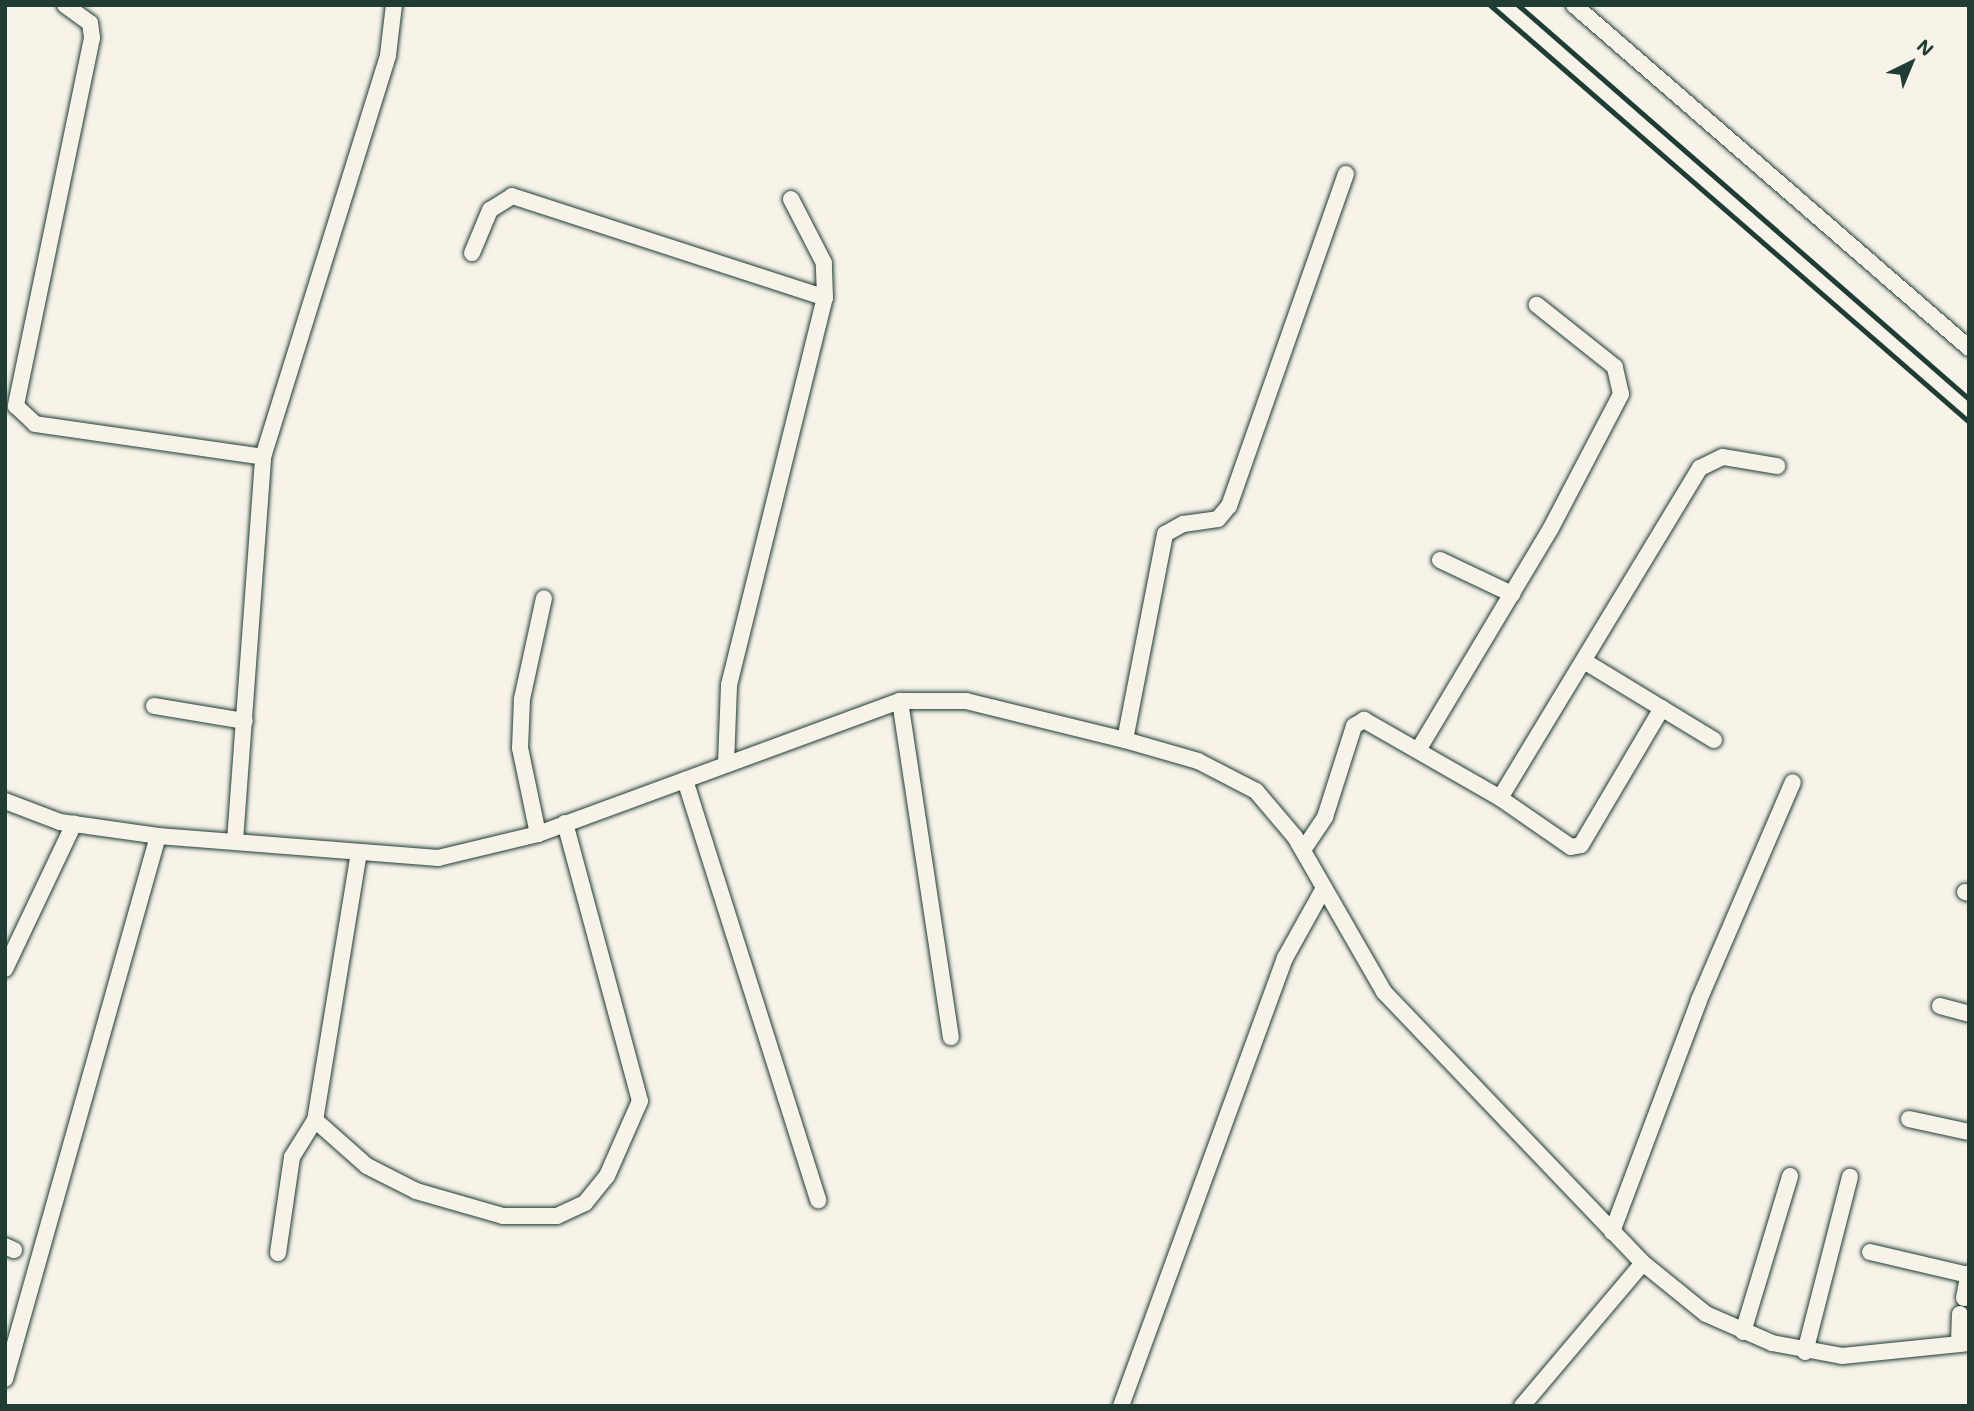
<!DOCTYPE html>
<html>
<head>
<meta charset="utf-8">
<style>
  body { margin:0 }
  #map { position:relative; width:1974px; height:1411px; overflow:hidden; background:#f7f3e8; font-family:Mali,sans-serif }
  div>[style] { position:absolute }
  .roads { filter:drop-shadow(0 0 2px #1f3d34) drop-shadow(0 0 2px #1f3d34) }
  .street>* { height:16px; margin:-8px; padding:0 8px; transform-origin:8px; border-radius:8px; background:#f7f3e8 }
  .rail>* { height:5px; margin:-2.5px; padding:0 2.5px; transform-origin:2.5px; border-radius:2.5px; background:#1f3d34 }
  span { translate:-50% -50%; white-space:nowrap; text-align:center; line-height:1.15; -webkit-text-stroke:5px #f7f3e8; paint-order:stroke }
  .frame { position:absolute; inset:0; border:7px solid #1f3d34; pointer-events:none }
  .north { position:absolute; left:1876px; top:28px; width:70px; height:70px; -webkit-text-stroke:5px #f7f3e8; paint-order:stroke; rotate:43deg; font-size:19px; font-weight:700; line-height:28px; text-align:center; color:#1f3d34 }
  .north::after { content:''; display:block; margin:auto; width:24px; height:32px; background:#1f3d34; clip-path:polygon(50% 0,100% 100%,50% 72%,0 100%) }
</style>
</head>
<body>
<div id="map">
  <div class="roads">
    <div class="street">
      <div style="left:65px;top:5px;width:31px;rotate:36deg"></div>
      <div style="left:90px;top:23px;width:15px;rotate:82deg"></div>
      <div style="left:92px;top:38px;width:376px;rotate:101.7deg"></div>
      <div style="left:16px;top:406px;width:26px;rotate:43deg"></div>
      <div style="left:35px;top:424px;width:230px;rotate:8.2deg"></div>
      <div style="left:1574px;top:5px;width:523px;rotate:40.97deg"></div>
      <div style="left:472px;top:253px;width:47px;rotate:-67.3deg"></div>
      <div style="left:490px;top:210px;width:26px;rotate:-32deg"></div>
      <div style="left:512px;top:196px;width:329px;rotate:18deg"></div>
      <div style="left:1440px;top:560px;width:80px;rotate:25.3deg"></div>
      <div style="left:1584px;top:661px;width:152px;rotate:31.3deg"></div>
      <div style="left:900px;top:701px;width:340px;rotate:81.4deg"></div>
      <div style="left:154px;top:706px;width:92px;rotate:9.4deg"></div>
      <div style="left:1125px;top:740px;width:210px;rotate:-79deg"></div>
      <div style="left:1165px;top:534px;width:21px;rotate:-29deg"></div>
      <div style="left:1183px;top:524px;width:35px;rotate:-8deg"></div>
      <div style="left:1218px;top:519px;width:17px;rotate:-50deg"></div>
      <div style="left:1229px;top:506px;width:352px;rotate:-70.6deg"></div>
      <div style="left:1420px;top:747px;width:255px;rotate:-59.1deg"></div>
      <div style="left:1551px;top:528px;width:151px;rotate:-62.4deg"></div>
      <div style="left:1621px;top:394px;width:28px;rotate:-103deg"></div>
      <div style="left:1615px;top:367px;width:100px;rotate:-141.5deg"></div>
      <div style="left:726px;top:764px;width:79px;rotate:-87.8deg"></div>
      <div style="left:729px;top:685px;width:399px;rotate:-76.1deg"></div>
      <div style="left:825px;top:298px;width:35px;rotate:-92deg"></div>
      <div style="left:824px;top:263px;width:72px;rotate:-117.3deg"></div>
      <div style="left:685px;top:780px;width:441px;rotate:72.4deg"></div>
      <div style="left:1500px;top:798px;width:86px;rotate:34.6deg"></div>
      <div style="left:1571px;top:847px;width:10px;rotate:-11deg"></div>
      <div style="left:1581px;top:845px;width:159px;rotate:-59.4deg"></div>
      <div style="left:5px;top:801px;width:59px;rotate:20.9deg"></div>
      <div style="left:60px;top:822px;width:99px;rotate:8.1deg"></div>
      <div style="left:158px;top:836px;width:281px;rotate:4.5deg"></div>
      <div style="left:438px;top:858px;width:103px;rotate:-13.5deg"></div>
      <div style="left:538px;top:834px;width:386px;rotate:-20.2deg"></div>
      <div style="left:900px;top:701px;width:66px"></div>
      <div style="left:966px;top:701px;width:164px;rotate:13.8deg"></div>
      <div style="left:1125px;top:740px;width:76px;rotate:16deg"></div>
      <div style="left:1198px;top:761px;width:65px;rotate:27.3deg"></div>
      <div style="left:1256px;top:791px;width:60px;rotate:49.7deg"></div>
      <div style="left:1295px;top:837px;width:179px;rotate:60.1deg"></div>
      <div style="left:1384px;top:992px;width:375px;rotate:46.3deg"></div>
      <div style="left:1643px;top:1263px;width:81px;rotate:39deg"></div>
      <div style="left:1706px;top:1314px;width:72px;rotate:23.7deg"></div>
      <div style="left:1772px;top:1343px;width:71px;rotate:10.5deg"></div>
      <div style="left:1842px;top:1356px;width:128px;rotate:-5.8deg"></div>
      <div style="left:538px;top:834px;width:88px;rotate:-101.8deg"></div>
      <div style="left:520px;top:748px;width:49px;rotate:-87.7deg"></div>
      <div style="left:522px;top:699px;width:103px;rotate:-77.7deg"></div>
      <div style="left:235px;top:841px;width:385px;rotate:-85.8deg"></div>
      <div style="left:263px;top:457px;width:421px;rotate:-72.7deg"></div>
      <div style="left:388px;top:55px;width:50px;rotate:-83.2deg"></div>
      <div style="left:1303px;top:850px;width:40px;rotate:-56deg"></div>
      <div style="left:1325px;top:817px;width:96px;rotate:-72.3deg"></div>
      <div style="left:1354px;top:726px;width:12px;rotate:-31deg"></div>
      <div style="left:1364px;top:720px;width:157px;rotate:29.8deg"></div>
      <div style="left:1500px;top:798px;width:386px;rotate:-58.8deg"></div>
      <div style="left:1700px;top:468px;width:25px;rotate:-26deg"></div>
      <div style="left:1723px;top:457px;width:55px;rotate:9.5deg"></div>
      <div style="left:359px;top:852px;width:272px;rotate:99.3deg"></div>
      <div style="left:315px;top:1120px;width:69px;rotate:41.5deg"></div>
      <div style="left:367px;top:1166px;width:55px;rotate:27deg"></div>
      <div style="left:416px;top:1191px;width:91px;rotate:16deg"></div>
      <div style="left:503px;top:1216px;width:54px"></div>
      <div style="left:557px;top:1216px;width:31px;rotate:-25deg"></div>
      <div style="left:585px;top:1203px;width:35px;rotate:-51deg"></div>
      <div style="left:607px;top:1176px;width:82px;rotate:-66.3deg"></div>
      <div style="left:640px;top:1101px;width:288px;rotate:-105.1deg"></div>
      <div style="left:1965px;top:892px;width:4px;rotate:14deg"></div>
      <div style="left:5px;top:969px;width:161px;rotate:-64.6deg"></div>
      <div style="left:1940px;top:1006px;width:30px;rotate:15deg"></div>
      <div style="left:1909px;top:1119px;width:61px;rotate:12.2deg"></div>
      <div style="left:1612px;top:1232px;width:248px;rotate:-69.4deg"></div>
      <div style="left:1699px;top:1000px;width:237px;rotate:-66.7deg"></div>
      <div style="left:5px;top:1246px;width:10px;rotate:24deg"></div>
      <div style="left:1870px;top:1252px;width:101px;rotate:13.2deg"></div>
      <div style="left:278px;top:1253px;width:97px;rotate:-81.7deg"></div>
      <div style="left:292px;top:1157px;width:44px;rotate:-58.1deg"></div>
      <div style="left:1964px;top:1298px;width:25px;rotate:-79deg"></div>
      <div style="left:1743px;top:1332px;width:163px;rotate:-73.2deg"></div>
      <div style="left:1959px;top:1342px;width:28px;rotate:-88deg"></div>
      <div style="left:1805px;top:1352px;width:181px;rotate:-75.6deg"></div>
      <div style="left:5px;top:1379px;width:564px;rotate:-74.26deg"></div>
      <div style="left:1121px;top:1406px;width:477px;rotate:-69.9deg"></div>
      <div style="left:1285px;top:958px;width:80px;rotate:-60.9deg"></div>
      <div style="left:1522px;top:1406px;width:187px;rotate:-49.8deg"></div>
    </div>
  </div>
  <div class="rail">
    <div style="left:1490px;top:5px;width:635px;rotate:41.04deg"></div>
    <div style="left:1518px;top:5px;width:599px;rotate:41.14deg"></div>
  </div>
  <div class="frame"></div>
  <div class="north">N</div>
</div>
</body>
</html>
